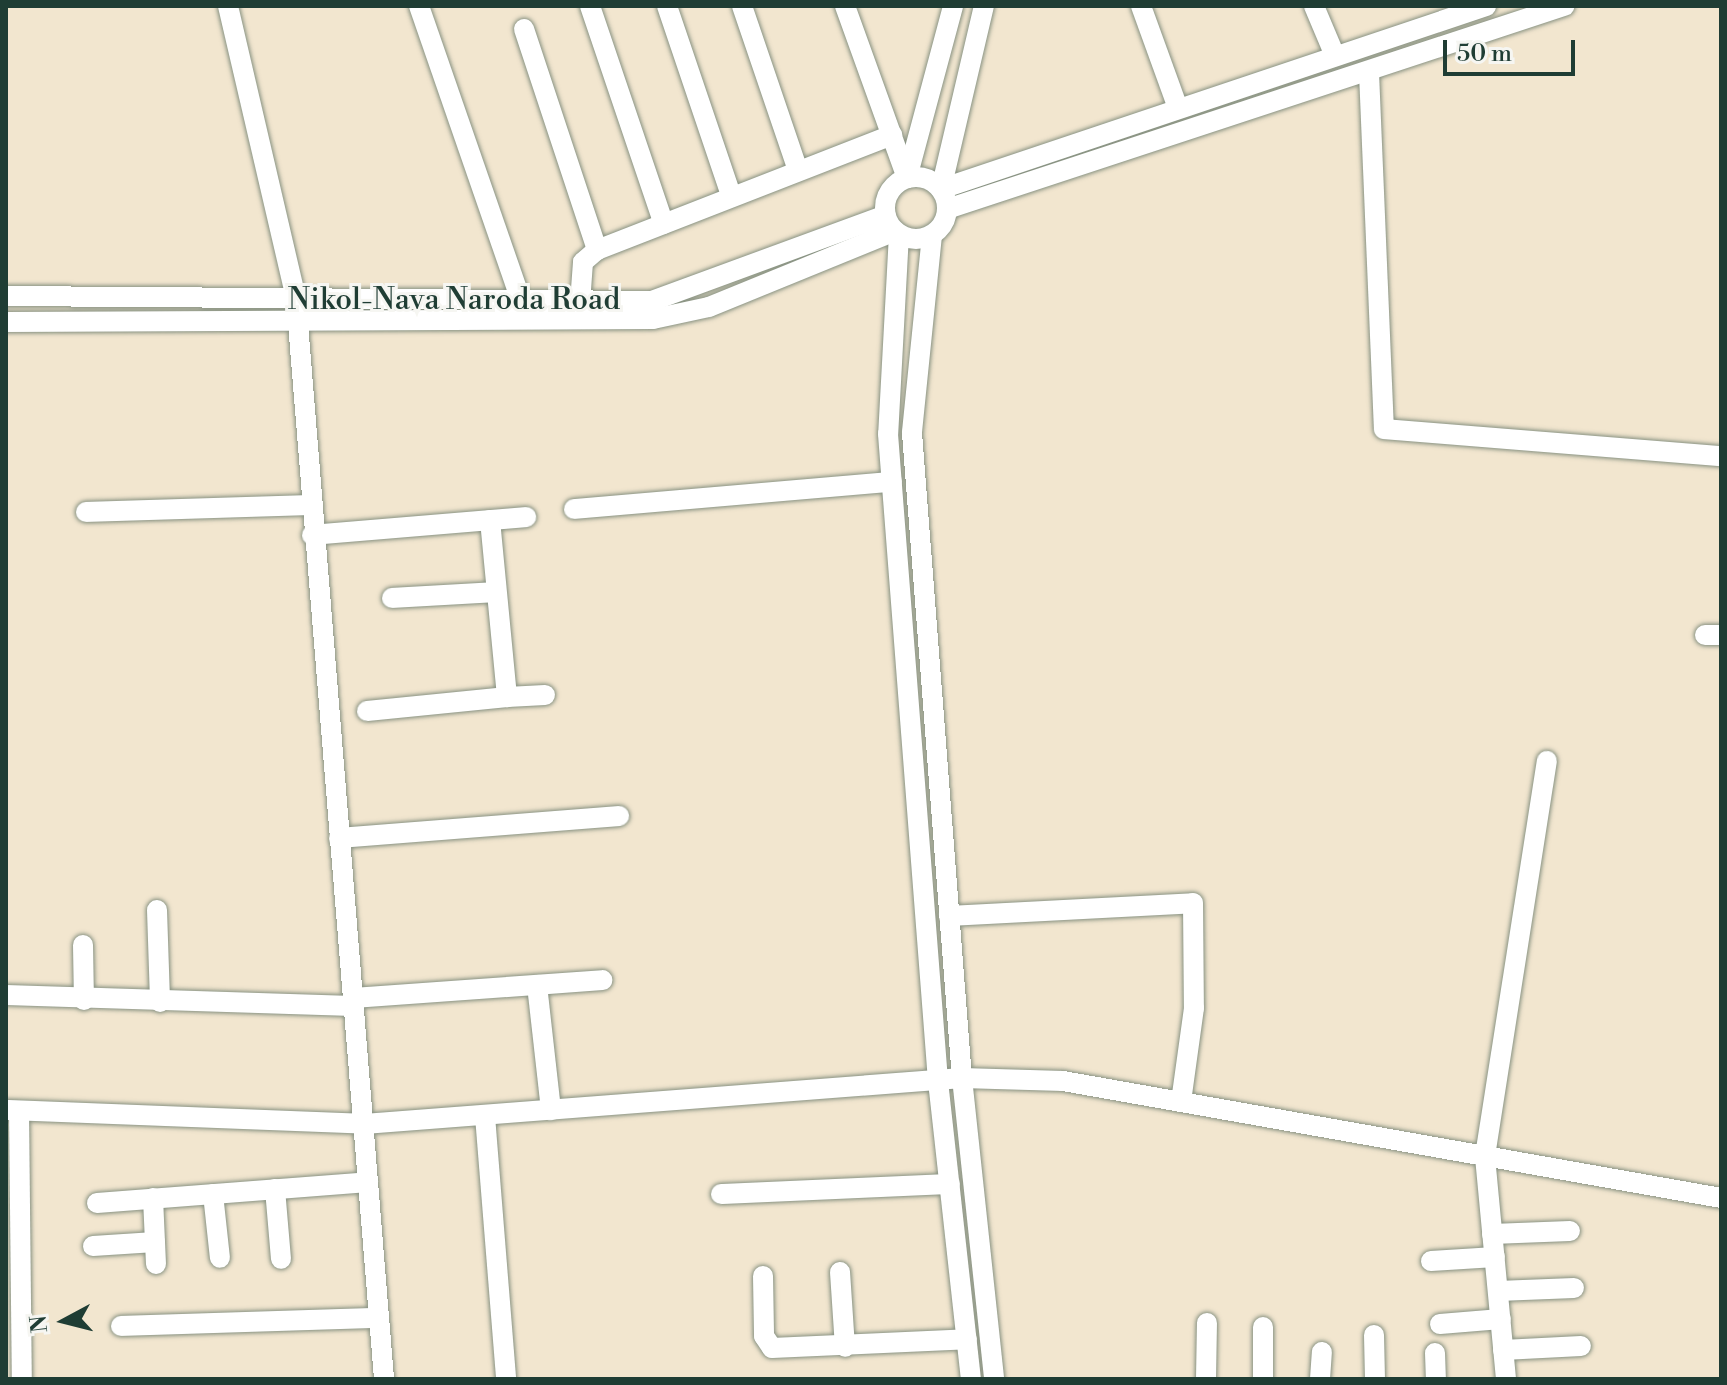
<!DOCTYPE html>
<html>
<head>
<meta charset="utf-8">
<style>
  body { margin:0 }
  #map { position:relative; width:1727px; height:1385px; overflow:hidden; background:#f2e6cf; font-family:"Libre Bodoni",serif }
  div>[style] { position:absolute }
  .roads { filter:drop-shadow(0 0 2px #889282) drop-shadow(0 0 2px #889282) }
  .minor>* { height:20px; margin:-10px; padding:0 10px; transform-origin:10px; border-radius:10px; background:#fff }
  .minor>.ring { margin:-10px; padding:0; box-sizing:content-box; background:none; border:20px solid #fff; border-radius:50% }
  span { translate:-50% -50%; white-space:nowrap; text-align:center; line-height:1.15; -webkit-text-stroke:6px #f6f6f2; paint-order:stroke }
  .street-label { font-size:30px; color:#1f3d34 }
  .frame { position:absolute; inset:0; border:8px solid #1f3d34; pointer-events:none }
  .north { position:absolute; left:24px; top:1281px; width:80px; height:80px; -webkit-text-stroke:6px #f6f6f2; paint-order:stroke; rotate:263deg; font-size:22px; font-weight:700; line-height:32px; text-align:center; color:#1f3d34 }
  .north::after { content:''; display:block; margin:auto; width:28px; height:36px; background:#1f3d34; clip-path:polygon(50% 0,100% 100%,50% 72%,0 100%) }
  .scale { position:absolute; left:1443px; top:40px; width:132px; height:36px; box-sizing:border-box; border:4px solid #1f3d34; border-top:0; padding-left:10px; font-size:24px; line-height:28px; white-space:nowrap; color:#1f3d34; -webkit-text-stroke:6px #f6f6f2; paint-order:stroke }
</style>
</head>
<body>
<div id="map">
  <div class="roads">
    <div class="minor">
      <div style="left:228px;top:6px;width:301px;rotate:76.9deg"></div>
      <div style="left:296px;top:299px;width:1084px;rotate:85.34deg"></div>
      <div style="left:419px;top:6px;width:324px;rotate:70.9deg"></div>
      <div style="left:590px;top:6px;width:230px;rotate:71.3deg"></div>
      <div style="left:667px;top:6px;width:200px;rotate:71.3deg"></div>
      <div style="left:742px;top:6px;width:171px;rotate:71.2deg"></div>
      <div style="left:845px;top:6px;width:183px;rotate:70.2deg"></div>
      <div style="left:1141px;top:6px;width:109px;rotate:70.1deg"></div>
      <div style="left:1314px;top:6px;width:54px;rotate:67.2deg"></div>
      <div style="left:524px;top:29px;width:233px;rotate:71.7deg"></div>
      <div style="left:597px;top:250px;width:317px;rotate:-21.3deg"></div>
      <div style="left:1369px;top:73px;width:356px;rotate:87.6deg"></div>
      <div style="left:1384px;top:429px;width:338px;rotate:4.6deg"></div>
      <div class="ring" style="left:885px;top:177px;width:42px;height:42px"></div>
      <div style="left:907px;top:178px;width:178px;rotate:-75deg"></div>
      <div style="left:941px;top:189px;width:575px;rotate:-18.56deg"></div>
      <div style="left:941px;top:189px;width:188px;rotate:-76.8deg"></div>
      <div style="left:947px;top:209px;width:650px;rotate:-18.21deg"></div>
      <div style="left:899px;top:234px;width:200px;rotate:93.1deg"></div>
      <div style="left:888px;top:434px;width:649px;rotate:85.58deg"></div>
      <div style="left:938px;top:1081px;width:300px;rotate:83.7deg"></div>
      <div style="left:932px;top:235px;width:199px;rotate:95.8deg"></div>
      <div style="left:912px;top:433px;width:647px;rotate:85.57deg"></div>
      <div style="left:962px;top:1078px;width:303px;rotate:83.9deg"></div>
      <div style="left:6px;top:296px;width:646px;rotate:0.44deg"></div>
      <div style="left:652px;top:301px;width:249px;rotate:-20.2deg"></div>
      <div style="left:580px;top:303px;width:41px;rotate:-85.8deg"></div>
      <div style="left:583px;top:262px;width:18px;rotate:-41deg"></div>
      <div style="left:6px;top:322px;width:647px;rotate:-0.27deg"></div>
      <div style="left:653px;top:319px;width:57px;rotate:-12.1deg"></div>
      <div style="left:709px;top:307px;width:201px;rotate:-22.2deg"></div>
      <div style="left:574px;top:509px;width:319px;rotate:-4.9deg"></div>
      <div style="left:86px;top:512px;width:223px;rotate:-1.8deg"></div>
      <div style="left:490px;top:520px;width:178px;rotate:84.5deg"></div>
      <div style="left:507px;top:697px;width:38px;rotate:-3deg"></div>
      <div style="left:312px;top:535px;width:215px;rotate:-4.8deg"></div>
      <div style="left:392px;top:598px;width:104px;rotate:-3.3deg"></div>
      <div style="left:1705px;top:635px;width:16px"></div>
      <div style="left:367px;top:711px;width:141px;rotate:-5.7deg"></div>
      <div style="left:339px;top:838px;width:281px;rotate:-4.5deg"></div>
      <div style="left:157px;top:910px;width:92px;rotate:88.1deg"></div>
      <div style="left:949px;top:916px;width:244px;rotate:-3deg"></div>
      <div style="left:1193px;top:903px;width:105px;rotate:89.5deg"></div>
      <div style="left:1194px;top:1008px;width:95px;rotate:97.9deg"></div>
      <div style="left:83px;top:945px;width:55px;rotate:89deg"></div>
      <div style="left:537px;top:985px;width:126px;rotate:83.6deg"></div>
      <div style="left:6px;top:995px;width:347px;rotate:1.8deg"></div>
      <div style="left:353px;top:998px;width:250px;rotate:-4.1deg"></div>
      <div style="left:6px;top:1110px;width:358px;rotate:2.2deg"></div>
      <div style="left:364px;top:1124px;width:600px;rotate:-4.4deg"></div>
      <div style="left:962px;top:1078px;width:101px;rotate:1.7deg"></div>
      <div style="left:1063px;top:1081px;width:668px;rotate:10.08deg"></div>
      <div style="left:19px;top:1111px;width:268px;rotate:89.4deg"></div>
      <div style="left:485px;top:1116px;width:264px;rotate:85.4deg"></div>
      <div style="left:275px;top:1189px;width:70px;rotate:85.1deg"></div>
      <div style="left:213px;top:1194px;width:64px;rotate:83.8deg"></div>
      <div style="left:721px;top:1194px;width:229px;rotate:-2.5deg"></div>
      <div style="left:153px;top:1198px;width:66px;rotate:87.4deg"></div>
      <div style="left:97px;top:1203px;width:272px;rotate:-4.4deg"></div>
      <div style="left:1492px;top:1234px;width:78px;rotate:-2.2deg"></div>
      <div style="left:93px;top:1246px;width:62px;rotate:-3.7deg"></div>
      <div style="left:1431px;top:1261px;width:64px;rotate:-3.6deg"></div>
      <div style="left:840px;top:1272px;width:75px;rotate:86.2deg"></div>
      <div style="left:763px;top:1276px;width:60px;rotate:89deg"></div>
      <div style="left:764px;top:1336px;width:14px;rotate:56deg"></div>
      <div style="left:772px;top:1348px;width:195px;rotate:-2.6deg"></div>
      <div style="left:1498px;top:1291px;width:76px;rotate:-2.3deg"></div>
      <div style="left:1440px;top:1324px;width:61px;rotate:-4.7deg"></div>
      <div style="left:121px;top:1326px;width:257px;rotate:-1.8deg"></div>
      <div style="left:1374px;top:1335px;width:44px;rotate:88.7deg"></div>
      <div style="left:1503px;top:1350px;width:78px;rotate:-2.9deg"></div>
      <div style="left:1435px;top:1353px;width:26px;rotate:88deg"></div>
      <div style="left:1206px;top:1379px;width:56px;rotate:-89deg"></div>
      <div style="left:1263px;top:1379px;width:52px;rotate:-90deg"></div>
      <div style="left:1320px;top:1379px;width:27px;rotate:-86deg"></div>
      <div style="left:1506px;top:1379px;width:224px;rotate:-95.4deg"></div>
      <div style="left:1485px;top:1156px;width:400px;rotate:-81.1deg"></div>
    </div>
  </div>
  <div class="street-label">
    <span style="left:454px;top:300px">Nikol-Nava Naroda Road</span>
  </div>
  <div class="frame"></div>
  <div class="north">N</div>
  <div class="scale">50 m</div>
</div>
</body>
</html>
